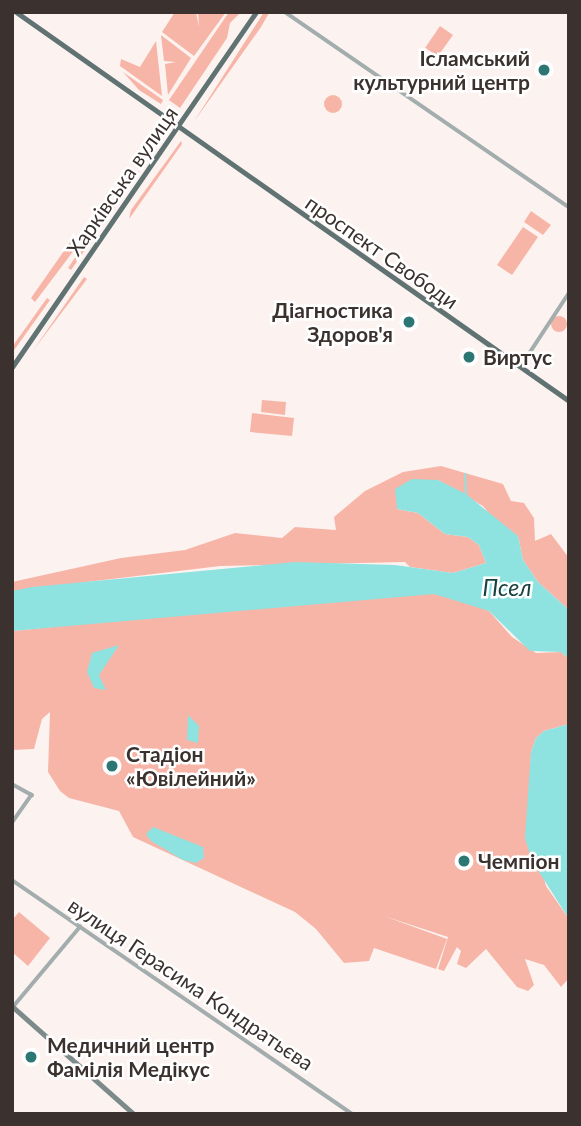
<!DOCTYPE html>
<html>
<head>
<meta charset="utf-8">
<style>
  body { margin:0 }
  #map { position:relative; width:581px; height:1126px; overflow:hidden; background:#fcf3f1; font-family:Lato,sans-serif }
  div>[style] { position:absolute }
  .green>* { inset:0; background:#f7b5a7 }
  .round { border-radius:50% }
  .water>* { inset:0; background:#8ee3e1 }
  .stream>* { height:2px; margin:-1px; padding:0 1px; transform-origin:1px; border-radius:1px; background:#8ee3e1 }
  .tertiary>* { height:3.5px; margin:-1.75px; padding:0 1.75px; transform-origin:1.75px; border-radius:1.75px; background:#a3adad }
  .secondary>* { height:4.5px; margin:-2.25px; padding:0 2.25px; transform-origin:2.25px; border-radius:2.25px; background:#7c8b8a }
  .primary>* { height:5px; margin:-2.5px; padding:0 2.5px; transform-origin:2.5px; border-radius:2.5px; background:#607271 }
  .dots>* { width:19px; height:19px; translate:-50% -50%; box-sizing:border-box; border:4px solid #fff; border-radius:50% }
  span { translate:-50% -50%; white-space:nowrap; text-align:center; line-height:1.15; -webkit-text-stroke:5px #fff; paint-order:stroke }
  .poi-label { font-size:21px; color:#3b3230; font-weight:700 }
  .right { translate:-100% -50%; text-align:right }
  .left { translate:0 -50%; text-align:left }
  .street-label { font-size:21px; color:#3b3230 }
  .water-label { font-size:23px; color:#184140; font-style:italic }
  .frame { position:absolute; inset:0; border:14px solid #3b3230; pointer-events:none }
</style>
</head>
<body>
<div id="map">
  <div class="green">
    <div style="clip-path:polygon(175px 12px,196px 12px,199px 27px,198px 12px,226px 12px,194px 56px,162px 32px)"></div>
    <div style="clip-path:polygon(229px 12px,241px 12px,230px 23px,227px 38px,180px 108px,169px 100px)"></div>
    <div style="clip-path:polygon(264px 12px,269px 13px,261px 27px,193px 123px)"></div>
    <div style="clip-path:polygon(440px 26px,453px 35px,438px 56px,425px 48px)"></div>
    <div style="clip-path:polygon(161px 35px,191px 58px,168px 95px,165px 64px,176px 62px,164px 61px)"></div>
    <div style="clip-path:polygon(156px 41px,162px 96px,120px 66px,121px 59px,140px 67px)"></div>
    <div style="clip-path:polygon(123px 72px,163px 100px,161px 104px,139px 90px)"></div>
    <div class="round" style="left:324px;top:95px;width:18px;height:18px"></div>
    <div style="clip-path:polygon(181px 141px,182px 144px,129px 219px,131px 210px)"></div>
    <div style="clip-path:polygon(140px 171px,71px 270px,68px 268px,128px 180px)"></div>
    <div style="clip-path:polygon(531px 211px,551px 225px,543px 235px,524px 222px)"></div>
    <div style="clip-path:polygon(523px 227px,538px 237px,512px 275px,497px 265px)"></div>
    <div style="clip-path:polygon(71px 241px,78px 245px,35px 302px,31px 298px)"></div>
    <div style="clip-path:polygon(84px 277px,87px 279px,32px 352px)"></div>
    <div style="clip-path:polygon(47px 298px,50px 300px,12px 353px,12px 347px)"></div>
    <div class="round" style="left:551px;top:316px;width:16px;height:16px"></div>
    <div style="clip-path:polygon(262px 400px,286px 402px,285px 415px,261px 412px)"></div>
    <div style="clip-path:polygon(252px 413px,294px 418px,292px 436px,250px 432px)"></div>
    <div style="clip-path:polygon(441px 466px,503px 484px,511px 501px,524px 503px,534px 518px,535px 541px,551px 534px,569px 558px,569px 610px,538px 582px,523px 560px,518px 536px,497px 523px,483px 506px,438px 480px,397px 509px,418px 513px,445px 534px,468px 537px,479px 545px,486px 563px,453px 573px,410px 567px,405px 562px,220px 566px,12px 591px,12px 582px,121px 558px,185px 550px,235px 533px,282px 538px,295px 527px,336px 530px,334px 517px,365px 491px,403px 472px)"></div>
    <div style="clip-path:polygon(388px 594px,434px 594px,459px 599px,489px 611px,512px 637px,536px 653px,561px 652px,569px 659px,569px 724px,544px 731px,536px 738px,531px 752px,528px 816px,546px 886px,569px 919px,569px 978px,561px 987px,544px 965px,525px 959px,534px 985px,528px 991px,517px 987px,486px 949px,466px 968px,457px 964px,461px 951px,457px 947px,444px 971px,438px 969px,448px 937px,384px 916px,447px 939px,436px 969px,374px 948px,369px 961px,344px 963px,316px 929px,295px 912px,133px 837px,119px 811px,69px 798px,60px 791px,48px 772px,50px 712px,42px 719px,34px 749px,12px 750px,12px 631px)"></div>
    <div style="clip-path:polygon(19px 912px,50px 938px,28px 966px,12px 952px,12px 920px)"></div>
  </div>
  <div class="water">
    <div style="clip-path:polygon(412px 479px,438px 480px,466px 494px,518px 536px,523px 560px,538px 582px,569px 610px,569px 659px,561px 652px,530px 651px,489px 611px,434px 594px,12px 631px,12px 591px,32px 587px,295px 562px,395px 565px,453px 573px,486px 563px,479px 545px,468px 537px,445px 534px,418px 513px,397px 509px,395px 489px)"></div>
    <div style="clip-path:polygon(119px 645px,99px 675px,106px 690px,94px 688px,87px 672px,92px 653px)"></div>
    <div style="clip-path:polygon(188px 715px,199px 726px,198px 743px,187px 740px)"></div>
    <div style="clip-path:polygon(569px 724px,568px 813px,569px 919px,532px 861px,525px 838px,531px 752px,536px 738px,544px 731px)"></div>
    <div style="clip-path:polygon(153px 827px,203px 847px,204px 858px,196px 863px,183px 860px,151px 841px,146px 834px)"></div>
  </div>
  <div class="stream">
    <div style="left:465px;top:474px;width:20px;rotate:87deg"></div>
  </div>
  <div class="tertiary">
    <div style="left:285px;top:12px;width:345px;rotate:34.5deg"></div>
    <div style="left:521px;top:366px;width:87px;rotate:-56.7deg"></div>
    <div style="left:12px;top:784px;width:23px;rotate:29deg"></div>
    <div style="left:32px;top:795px;width:35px;rotate:125deg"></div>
    <div style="left:12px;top:880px;width:414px;rotate:34.5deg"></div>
    <div style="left:12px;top:1008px;width:106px;rotate:-50deg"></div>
  </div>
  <div class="secondary">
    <div style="left:12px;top:1006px;width:163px;rotate:41.5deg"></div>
  </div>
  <div class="primary">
    <div style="left:16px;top:12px;width:676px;rotate:35.12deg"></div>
    <div style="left:12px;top:367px;width:431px;rotate:-55.5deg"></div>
  </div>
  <div class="dots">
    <div style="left:544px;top:70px;background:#2c7674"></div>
    <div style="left:409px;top:322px;background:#2c7674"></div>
    <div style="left:469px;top:357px;background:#2c7674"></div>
    <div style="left:112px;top:766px;background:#2c7674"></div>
    <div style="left:464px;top:861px;background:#2c7674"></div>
    <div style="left:31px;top:1057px;background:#2c7674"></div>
  </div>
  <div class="poi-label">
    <span class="right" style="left:530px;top:70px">Ісламський<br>культурний центр</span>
    <span class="right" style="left:393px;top:322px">Діагностика<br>Здоров'я</span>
    <span class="left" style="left:483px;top:357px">Виртус</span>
    <span class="left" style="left:126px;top:766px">Стадіон<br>«Ювілейний»</span>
    <span class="left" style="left:478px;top:861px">Чемпіон</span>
    <span class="left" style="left:47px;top:1057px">Медичний центр<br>Фамілія Медікус</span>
  </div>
  <div class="street-label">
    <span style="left:122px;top:181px;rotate:-55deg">Харківська вулиця</span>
    <span style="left:382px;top:252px;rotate:35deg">проспект Свободи</span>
    <span style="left:191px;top:984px;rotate:34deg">вулиця Герасима Кондратьєва</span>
  </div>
  <div class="water-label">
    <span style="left:507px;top:587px">Псел</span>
  </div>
  <div class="frame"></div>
</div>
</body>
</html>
